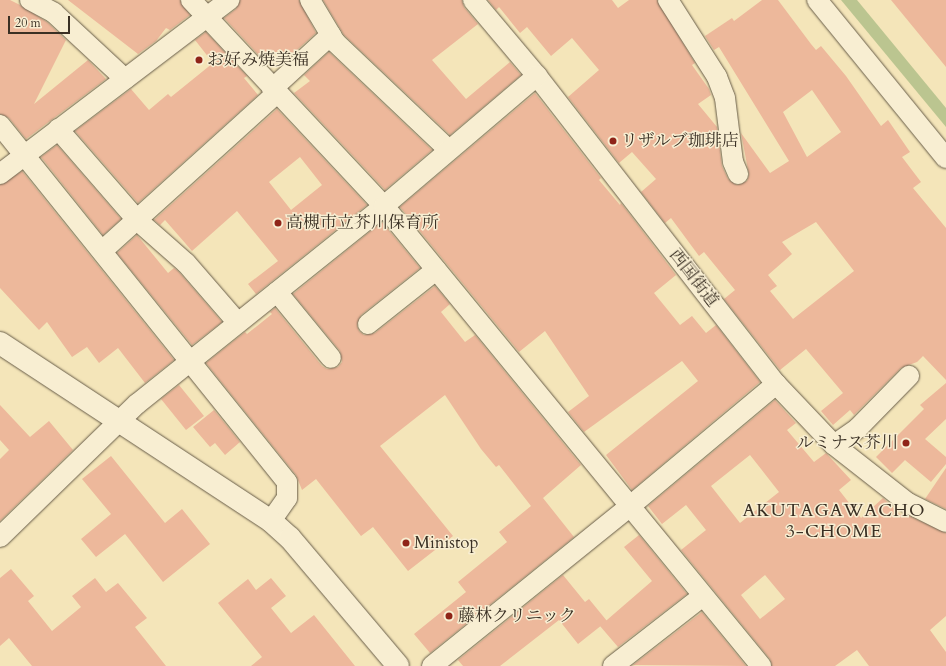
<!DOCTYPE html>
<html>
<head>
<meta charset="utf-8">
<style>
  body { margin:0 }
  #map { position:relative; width:946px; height:666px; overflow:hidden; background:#f4e5b9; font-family:Cardo,"Noto Serif JP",serif }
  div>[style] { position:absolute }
  .green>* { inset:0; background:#bbc590 }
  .building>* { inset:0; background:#edb89b }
  .roads { filter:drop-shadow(0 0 1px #685d49) drop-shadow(0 0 1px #685d49) }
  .street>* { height:20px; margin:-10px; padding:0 10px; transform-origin:10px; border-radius:10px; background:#f8eed2 }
  .secondary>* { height:22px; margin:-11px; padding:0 11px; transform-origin:11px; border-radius:11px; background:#f8eed2 }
  .dots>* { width:11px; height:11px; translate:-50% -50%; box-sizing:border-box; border:2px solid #f8eed2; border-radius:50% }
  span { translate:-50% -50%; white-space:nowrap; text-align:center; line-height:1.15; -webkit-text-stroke:3px #f8eed2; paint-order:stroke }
  .poi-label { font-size:17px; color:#3a3024 }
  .left { translate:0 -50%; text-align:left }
  .right { translate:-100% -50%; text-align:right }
  .street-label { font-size:17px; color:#3a3024 }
  .neighbourhood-label { font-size:18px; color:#3a3024; letter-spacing:1px }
  .scale { position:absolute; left:8px; top:16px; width:62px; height:18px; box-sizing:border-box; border:2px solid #3a3024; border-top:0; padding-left:5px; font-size:12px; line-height:14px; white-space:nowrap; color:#3a3024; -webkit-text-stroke:3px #f8eed2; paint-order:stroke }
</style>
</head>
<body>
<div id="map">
  <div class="green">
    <div style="clip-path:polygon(841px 0,857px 0,946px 108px,946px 127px)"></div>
  </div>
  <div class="building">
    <div style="clip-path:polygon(0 0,10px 0,20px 5px,47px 22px,66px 40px,34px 104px,88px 60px,106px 79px,26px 139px,9px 118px,0 114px)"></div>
    <div style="clip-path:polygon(68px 0,180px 0,190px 15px,170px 30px,166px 28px,156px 41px,138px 54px)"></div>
    <div style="clip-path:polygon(240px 0,299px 0,316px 33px,288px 58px,280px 49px,265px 62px,224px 18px,236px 9px)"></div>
    <div style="clip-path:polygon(323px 0,462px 0,464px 7px,478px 24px,432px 60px,466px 99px,510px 62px,521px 75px,450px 135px,344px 35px)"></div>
    <div style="clip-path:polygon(evenodd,488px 0,612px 0,618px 8px,629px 0,657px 0,695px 63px,692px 65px,709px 89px,711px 95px,698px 104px,717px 127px,722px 166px,728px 179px,737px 185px,747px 181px,749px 175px,741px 133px,770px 173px,789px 161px,719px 47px,714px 50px,705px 36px,732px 18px,734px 21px,762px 0,778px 0,811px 44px,816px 50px,821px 46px,846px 76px,881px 126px,888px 120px,910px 152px,902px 157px,921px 182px,913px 188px,946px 228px,946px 380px,923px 356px,917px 362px,901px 368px,854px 415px,850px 410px,833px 425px,821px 411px,843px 393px,806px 349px,780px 370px,724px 299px,735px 290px,704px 252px,699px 256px,671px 218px,665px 223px,641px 192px,656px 179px,632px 152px,619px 163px,568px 97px,599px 70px,572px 38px,551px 56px,527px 27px,520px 33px,499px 7px,496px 10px,488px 0,812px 90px,841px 132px,807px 157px,783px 112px,812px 90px,488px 0,816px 222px,854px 271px,793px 319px,770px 291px,777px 286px,768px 275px,792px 254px,782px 242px,816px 222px)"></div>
    <div style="clip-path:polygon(891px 0,946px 0,946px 67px)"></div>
    <div style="clip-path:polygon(206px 32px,247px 76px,244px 78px,258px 95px,138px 203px,75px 131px,131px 89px,149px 110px,168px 94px,171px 97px,213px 63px,195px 40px)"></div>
    <div style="clip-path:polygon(329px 52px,432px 150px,385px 190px,294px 93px,310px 81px,304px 75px)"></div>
    <div style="clip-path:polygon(535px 93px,601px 178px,599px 180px,620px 205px,621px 203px,676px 275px,654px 293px,680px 325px,692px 316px,706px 333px,716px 325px,760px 382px,632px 490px,606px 455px,698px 381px,682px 361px,584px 432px,568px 412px,589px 396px,545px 331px,519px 352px,400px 207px)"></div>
    <div style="clip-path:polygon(evenodd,277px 109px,367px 205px,256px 294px,248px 284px,278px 261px,237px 211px,192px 251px,165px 220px,160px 225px,154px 220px,277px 109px,300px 157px,322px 185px,291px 210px,269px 182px,300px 157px)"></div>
    <div style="clip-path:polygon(57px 145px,121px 219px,103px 235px,41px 157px)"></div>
    <div style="clip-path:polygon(22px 171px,174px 360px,145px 383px,118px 348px,99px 363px,87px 347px,72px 357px,47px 322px,39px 330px,0 288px,0 185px)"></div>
    <div style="clip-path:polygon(382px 222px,420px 268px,361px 315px,357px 325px,359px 331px,364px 335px,375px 333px,435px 286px,450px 304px,441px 312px,465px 342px,475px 335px,581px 465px,543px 498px,574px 537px,430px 653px,414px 634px,466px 592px,458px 582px,507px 542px,499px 532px,531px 506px,499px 465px,496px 467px,481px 449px,445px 395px,380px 446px,453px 536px,408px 571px,373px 527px,361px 536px,316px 479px,302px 490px,296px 475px,206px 363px,245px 332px,247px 334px,272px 314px,270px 312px,275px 308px,322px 366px,327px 369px,338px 367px,342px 362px,340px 351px,293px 294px)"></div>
    <div style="clip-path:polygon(137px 235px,168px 273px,174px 268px,178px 271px,222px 322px,192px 345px,117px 253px)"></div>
    <div style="clip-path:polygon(946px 383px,946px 419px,925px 439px,946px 457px,946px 464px,931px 482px,905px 460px,892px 473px,876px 457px,924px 409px,920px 405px)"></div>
    <div style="clip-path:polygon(179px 385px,204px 416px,186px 430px,161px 399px)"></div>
    <div style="clip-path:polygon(evenodd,775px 400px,796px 423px,787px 430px,814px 462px,826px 453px,851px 480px,839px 490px,861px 518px,883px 498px,901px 515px,903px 513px,946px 533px,946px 616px,930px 630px,946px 652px,946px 666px,869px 666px,857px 650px,835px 666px,772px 666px,770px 659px,681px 550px,706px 530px,686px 505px,662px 524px,648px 506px,775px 400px,750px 455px,779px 492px,740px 523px,711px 486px,750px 455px,775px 400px,765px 575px,785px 599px,760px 619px,741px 595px,765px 575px)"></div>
    <div style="clip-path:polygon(0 405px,30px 437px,49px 421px,73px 450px,0 521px,0 459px,9px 450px,0 440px)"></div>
    <div style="clip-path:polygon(214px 410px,240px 442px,225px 455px,215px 443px,210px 447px,193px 427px)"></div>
    <div style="clip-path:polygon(111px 456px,165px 523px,182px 509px,210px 544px,163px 582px,125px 534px,96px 557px,81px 539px,111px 514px,82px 479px)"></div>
    <div style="clip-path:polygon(946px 468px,946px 509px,925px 499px)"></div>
    <div style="clip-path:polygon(639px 535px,687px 594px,618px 647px,600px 626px,652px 581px,624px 547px)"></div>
    <div style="clip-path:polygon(11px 569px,34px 596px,28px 601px,52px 631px,81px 607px,72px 596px,95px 578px,106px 592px,118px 583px,147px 618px,135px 627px,166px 666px,32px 666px,9px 638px,0 646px,0 578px)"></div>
    <div style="clip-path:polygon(563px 575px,585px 602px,589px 599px,607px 621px,578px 644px,559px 620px,500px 666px,463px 666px,458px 660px)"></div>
    <div style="clip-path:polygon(271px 578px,286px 596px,271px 608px,291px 633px,314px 615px,355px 666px,251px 666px,262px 657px,218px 603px,248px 579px,256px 590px)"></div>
    <div style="clip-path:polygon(702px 612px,746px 666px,633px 665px)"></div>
  </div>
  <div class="roads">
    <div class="street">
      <div style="left:30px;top:0;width:27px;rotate:28deg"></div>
      <div style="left:54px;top:13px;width:97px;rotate:42.9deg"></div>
      <div style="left:191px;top:0;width:282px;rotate:46.9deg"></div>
      <div style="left:384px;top:206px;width:595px;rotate:50.66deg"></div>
      <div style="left:310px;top:0;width:49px;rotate:59.2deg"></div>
      <div style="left:335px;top:42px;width:157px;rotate:43.5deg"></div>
      <div style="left:473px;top:0;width:99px;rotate:49.9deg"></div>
      <div style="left:537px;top:76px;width:390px;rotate:52.2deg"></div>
      <div style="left:776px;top:384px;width:84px;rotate:46.4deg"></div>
      <div style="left:834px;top:445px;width:94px;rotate:38.1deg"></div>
      <div style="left:908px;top:503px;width:42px;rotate:26.6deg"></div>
      <div style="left:668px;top:0;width:91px;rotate:57.5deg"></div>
      <div style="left:717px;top:77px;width:22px;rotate:69deg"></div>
      <div style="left:725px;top:98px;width:64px;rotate:82.9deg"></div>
      <div style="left:733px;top:162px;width:13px;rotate:67deg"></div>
      <div style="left:817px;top:0;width:204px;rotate:50.8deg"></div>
      <div style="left:272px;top:89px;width:80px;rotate:-42.5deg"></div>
      <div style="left:0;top:125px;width:458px;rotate:51.2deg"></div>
      <div style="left:287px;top:482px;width:16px;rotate:90deg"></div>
      <div style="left:287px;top:498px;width:28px;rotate:125deg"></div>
      <div style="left:58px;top:129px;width:121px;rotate:49deg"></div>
      <div style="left:137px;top:220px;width:65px;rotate:41.3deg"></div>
      <div style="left:186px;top:263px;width:79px;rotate:49.1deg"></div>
      <div style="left:0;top:174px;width:288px;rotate:-37.2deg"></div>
      <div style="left:102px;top:251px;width:234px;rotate:-42.1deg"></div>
      <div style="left:277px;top:292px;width:85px;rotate:50.7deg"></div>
      <div style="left:368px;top:324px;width:87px;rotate:-38.5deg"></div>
      <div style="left:834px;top:445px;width:29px;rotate:-35deg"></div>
      <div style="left:858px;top:428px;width:73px;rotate:-45.6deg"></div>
      <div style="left:0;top:537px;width:191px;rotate:-44.2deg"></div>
      <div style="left:137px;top:404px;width:317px;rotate:-38.7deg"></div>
      <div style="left:384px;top:206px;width:201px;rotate:-40.4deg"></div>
      <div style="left:432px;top:666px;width:253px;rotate:-38.9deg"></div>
      <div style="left:629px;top:507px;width:192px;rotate:-39.9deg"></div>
      <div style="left:613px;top:666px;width:114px;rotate:-37.9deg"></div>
    </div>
    <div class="secondary">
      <div style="left:0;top:343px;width:324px;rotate:33.3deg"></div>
      <div style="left:271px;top:521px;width:25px;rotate:42deg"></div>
      <div style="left:290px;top:538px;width:167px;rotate:49.8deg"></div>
    </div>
  </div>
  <div class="dots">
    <div style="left:199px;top:60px;background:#8f2418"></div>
    <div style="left:613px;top:141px;background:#8f2418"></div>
    <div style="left:278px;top:223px;background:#8f2418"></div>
    <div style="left:906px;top:443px;background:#8f2418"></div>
    <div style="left:406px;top:543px;background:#8f2418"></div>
    <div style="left:449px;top:616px;background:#8f2418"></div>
  </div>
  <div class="poi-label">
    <span class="left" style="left:207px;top:60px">お好み焼美福</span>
    <span class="left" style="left:621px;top:141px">リザルブ珈琲店</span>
    <span class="left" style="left:286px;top:223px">高槻市立芥川保育所</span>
    <span class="right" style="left:898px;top:443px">ルミナス芥川</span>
    <span class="left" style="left:414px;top:543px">Ministop</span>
    <span class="left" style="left:458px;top:616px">藤林クリニック</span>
  </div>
  <div class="street-label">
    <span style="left:694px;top:278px;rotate:52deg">西国街道</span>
  </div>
  <div class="neighbourhood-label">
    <span style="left:834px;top:522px">AKUTAGAWACHO<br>3-CHOME</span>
  </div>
  <div class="scale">20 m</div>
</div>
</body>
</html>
